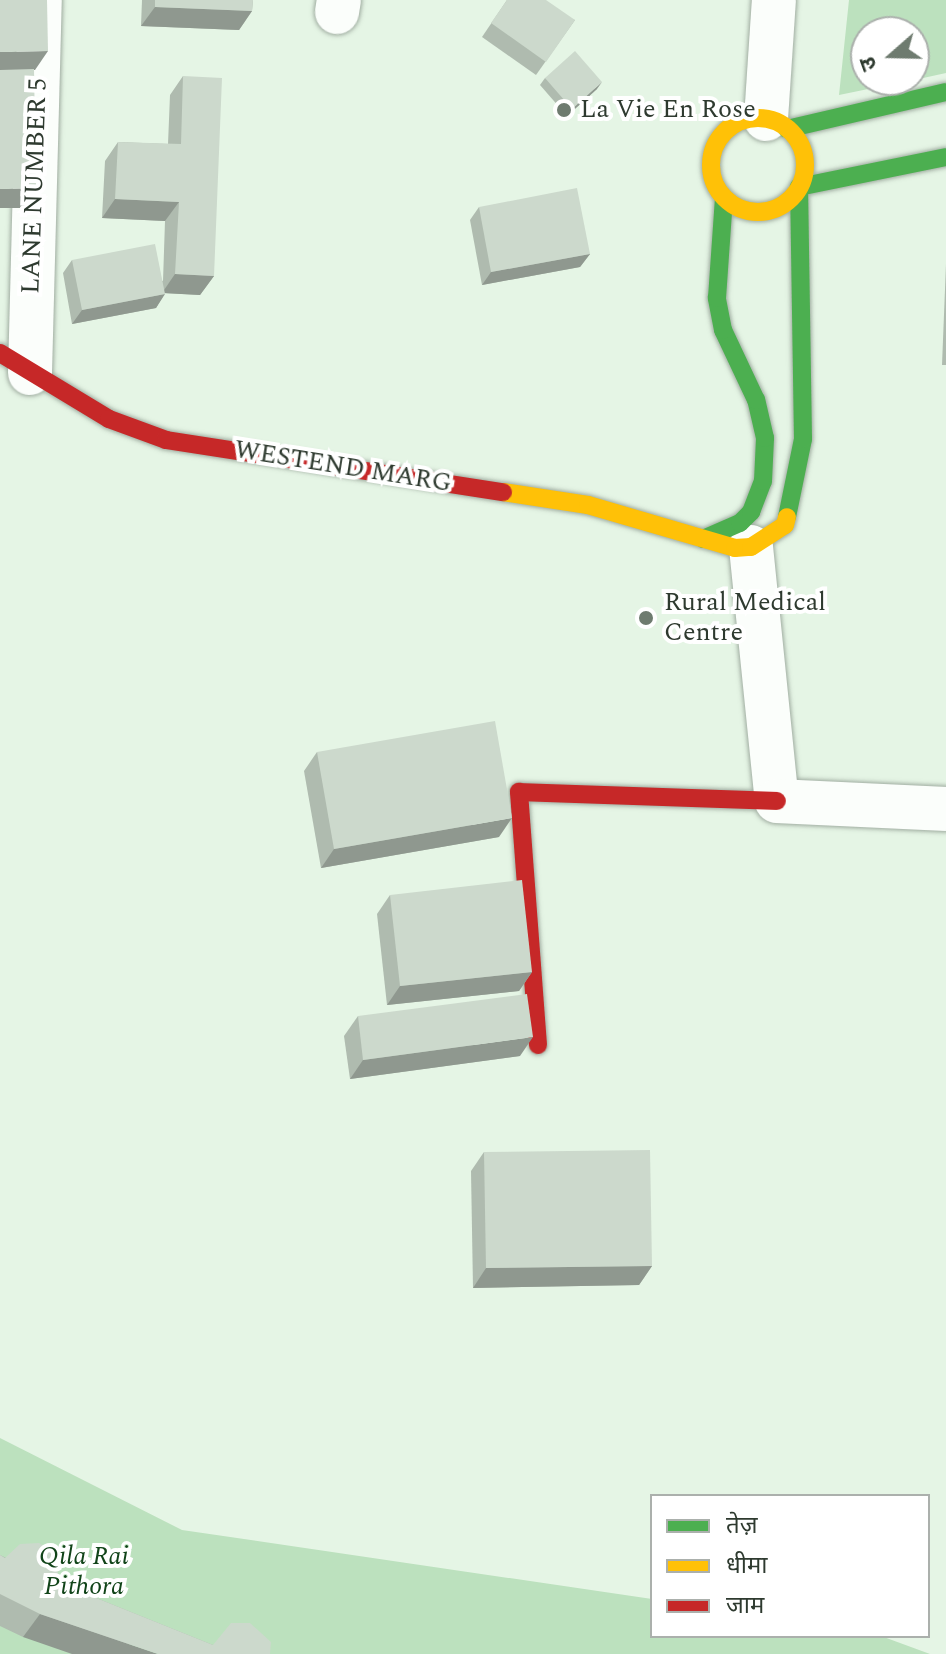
<!DOCTYPE html>
<html>
<head>
<meta charset="utf-8">
<style>
  body { margin:0 }
  #map { position:relative; width:946px; height:1654px; overflow:hidden; background:#e5f5e5; font-family:Spectral,"Noto Sans Devanagari",serif }
  div>[style] { position:absolute }
  .green>* { inset:0; background:#bce1be }
  .roads { filter:drop-shadow(0 0 2px #a1aea2) drop-shadow(0 0 2px #a1aea2) }
  .street>* { height:44px; margin:-22px; padding:0 22px; transform-origin:22px; border-radius:22px; background:#fbfefb }
  .fast>* { height:18px; margin:-9px; padding:0 9px; transform-origin:9px; border-radius:9px; background:#4caf50 }
  .slow>* { height:18px; margin:-9px; padding:0 9px; transform-origin:9px; border-radius:9px; background:#ffc107 }
  .slow>.ring { margin:-9px; padding:0; box-sizing:content-box; background:none; border:18px solid #ffc107; border-radius:50% }
  .jam>* { height:18px; margin:-9px; padding:0 9px; transform-origin:9px; border-radius:9px; background:#c62828 }
  .wall>* { inset:0; background:#afbbaf }
  .shaded-wall>* { inset:0; background:#8f988f }
  .building>* { inset:0; background:#ccd9cc }
  .dots>* { width:22px; height:22px; translate:-50% -50%; box-sizing:border-box; border:4px solid #fff; border-radius:50% }
  span { translate:-50% -50%; white-space:nowrap; text-align:center; line-height:1.15; -webkit-text-stroke:8px #fff; paint-order:stroke }
  .poi-label { font-size:26px; color:#2e3a2f }
  .left { translate:0 -50%; text-align:left }
  .street-label { font-size:26px; color:#2e3a2f }
  .park-label { font-size:26px; color:#114419; font-style:italic }
  .legend { position:absolute; left:650px; top:1494px; width:280px; height:144px; box-sizing:border-box; background:#fff; border:2px solid #abb0ac; margin:0; padding:10px 14px; list-style:none; font-size:24px; color:#2e3a2f }
  .legend li { display:flex; align-items:center; gap:16px; height:40px }
  .legend b { width:40px; border:2px solid #abb0ac }
  .north { position:absolute; left:850px; top:16px; width:80px; height:80px; box-sizing:border-box; background:#fff; border:2px solid #abb0ac; border-radius:50%; rotate:250deg; font-size:22px; font-weight:700; line-height:32px; text-align:center; color:#2e3a2f }
  .north::after { content:''; display:block; margin:auto; width:28px; height:36px; background:#6e7b6f; clip-path:polygon(50% 0,100% 100%,50% 72%,0 100%) }
</style>
</head>
<body>
<div id="map">
  <div class="green">
    <div style="clip-path:polygon(849px 0,946px 0,946px 73px,914px 80px,914px 32px,866px 32px,866px 80px,912px 80px,839px 95px)"></div>
    <div style="clip-path:polygon(0 1438px,182px 1530px,652px 1599px,652px 1636px,881px 1636px,930px 1654px,0 1654px)"></div>
  </div>
  <div class="roads">
    <div class="street">
      <div style="left:337px;top:12px;width:12px;rotate:-81deg"></div>
      <div style="left:766px;top:119px;width:119px;rotate:-86.2deg"></div>
      <div style="left:30px;top:373px;width:373px;rotate:-88.5deg"></div>
      <div style="left:751px;top:547px;width:255px;rotate:84.2deg"></div>
      <div style="left:777px;top:801px;width:169px;rotate:2.7deg"></div>
    </div>
    <div class="fast">
      <div style="left:787px;top:129px;width:163px;rotate:-13.1deg"></div>
      <div style="left:787px;top:517px;width:80px;rotate:-78.4deg"></div>
      <div style="left:803px;top:439px;width:252px;rotate:-90.9deg"></div>
      <div style="left:799px;top:187px;width:150px;rotate:-11.5deg"></div>
      <div style="left:703px;top:539px;width:40px;rotate:-23.4deg"></div>
      <div style="left:740px;top:523px;width:16px;rotate:-45deg"></div>
      <div style="left:751px;top:512px;width:33px;rotate:-69deg"></div>
      <div style="left:763px;top:481px;width:43px;rotate:-87.3deg"></div>
      <div style="left:765px;top:438px;width:39px;rotate:-103deg"></div>
      <div style="left:756px;top:400px;width:77px;rotate:-115.2deg"></div>
      <div style="left:723px;top:330px;width:33px;rotate:-101deg"></div>
      <div style="left:717px;top:298px;width:100px;rotate:-86deg"></div>
    </div>
    <div class="slow">
      <div class="ring" style="left:711px;top:118px;width:76px;height:76px"></div>
      <div style="left:503px;top:492px;width:86px;rotate:8.7deg"></div>
      <div style="left:588px;top:505px;width:153px;rotate:16.3deg"></div>
      <div style="left:735px;top:548px;width:16px;rotate:-4deg"></div>
      <div style="left:751px;top:547px;width:40px;rotate:-32.9deg"></div>
      <div style="left:785px;top:525px;width:8px;rotate:-76deg"></div>
    </div>
    <div class="jam">
      <div style="left:0;top:353px;width:127px;rotate:31.2deg"></div>
      <div style="left:109px;top:419px;width:61px;rotate:20.2deg"></div>
      <div style="left:166px;top:440px;width:341px;rotate:8.8deg"></div>
      <div style="left:538px;top:1045px;width:254px;rotate:-94.3deg"></div>
      <div style="left:519px;top:792px;width:258px;rotate:2deg"></div>
    </div>
  </div>
  <div class="wall">
    <div style="clip-path:polygon(142px 0,253px 0,252px 11px,239px 30px,141px 26px)"></div>
    <div style="clip-path:polygon(507px 0,575px 20px,536px 75px,482px 37px)"></div>
    <div style="clip-path:polygon(183px 76px,214px 276px,200px 295px,165px 293px,156px 308px,72px 324px,63px 273px,72px 260px,163px 281px,165px 221px,102px 218px,105px 161px,118px 142px,168px 144px,170px 95px)"></div>
    <div style="clip-path:polygon(545px 78px,597px 89px,567px 116px,540px 85px)"></div>
    <div style="clip-path:polygon(479px 207px,590px 254px,580px 267px,482px 285px,470px 220px)"></div>
    <div style="clip-path:polygon(946px 264px,946px 365px,942px 365px)"></div>
    <div style="clip-path:polygon(317px 752px,499px 837px,321px 868px,304px 771px)"></div>
    <div style="clip-path:polygon(390px 895px,532px 972px,519px 991px,387px 1005px,377px 914px)"></div>
    <div style="clip-path:polygon(358px 1016px,520px 1056px,350px 1079px,344px 1036px)"></div>
    <div style="clip-path:polygon(484px 1152px,652px 1266px,639px 1285px,473px 1288px,471px 1171px)"></div>
    <div style="clip-path:polygon(0 1555px,59px 1583px,213px 1645px,270px 1654px,23px 1637px,0 1626px)"></div>
  </div>
  <div class="shaded-wall">
    <div style="clip-path:polygon(155px 7px,252px 11px,239px 30px,141px 26px)"></div>
    <div style="clip-path:polygon(48px 51px,35px 70px,0 70px,0 52px)"></div>
    <div style="clip-path:polygon(602px 82px,597px 89px,567px 116px,572px 109px)"></div>
    <div style="clip-path:polygon(36px 188px,23px 208px,0 208px,0 189px)"></div>
    <div style="clip-path:polygon(115px 199px,179px 202px,165px 221px,102px 218px)"></div>
    <div style="clip-path:polygon(590px 254px,580px 267px,482px 285px,491px 272px)"></div>
    <div style="clip-path:polygon(175px 274px,214px 276px,200px 295px,162px 293px)"></div>
    <div style="clip-path:polygon(165px 294px,156px 308px,72px 324px,82px 310px)"></div>
    <div style="clip-path:polygon(512px 818px,499px 837px,321px 868px,334px 849px)"></div>
    <div style="clip-path:polygon(532px 972px,519px 991px,387px 1005px,400px 986px)"></div>
    <div style="clip-path:polygon(533px 1037px,520px 1056px,350px 1079px,363px 1060px)"></div>
    <div style="clip-path:polygon(652px 1266px,639px 1285px,473px 1288px,486px 1268px)"></div>
    <div style="clip-path:polygon(40px 1614px,158px 1654px,72px 1654px,23px 1637px)"></div>
  </div>
  <div class="building">
    <div style="clip-path:polygon(0 0,47px 0,48px 51px,0 52px)"></div>
    <div style="clip-path:polygon(155px 0,253px 0,252px 11px,155px 7px)"></div>
    <div style="clip-path:polygon(507px 0,546px 0,575px 20px,546px 62px,491px 23px)"></div>
    <div style="clip-path:polygon(575px 51px,602px 82px,572px 109px,545px 78px)"></div>
    <div style="clip-path:polygon(34px 69px,36px 188px,0 189px,0 70px)"></div>
    <div style="clip-path:polygon(183px 76px,222px 78px,214px 276px,175px 274px,179px 202px,115px 199px,118px 142px,181px 144px)"></div>
    <div style="clip-path:polygon(577px 188px,590px 254px,491px 272px,479px 207px)"></div>
    <div style="clip-path:polygon(155px 244px,165px 294px,82px 310px,72px 260px)"></div>
    <div style="clip-path:polygon(495px 721px,512px 818px,334px 849px,317px 752px)"></div>
    <div style="clip-path:polygon(522px 880px,532px 972px,400px 986px,390px 895px)"></div>
    <div style="clip-path:polygon(527px 994px,533px 1037px,363px 1060px,358px 1016px)"></div>
    <div style="clip-path:polygon(650px 1150px,652px 1266px,486px 1268px,484px 1152px)"></div>
    <div style="clip-path:polygon(39px 1543px,56px 1554px,59px 1583px,213px 1645px,231px 1623px,250px 1623px,271px 1642px,270px 1654px,158px 1654px,40px 1614px,0 1594px,0 1555px,5px 1558px,20px 1544px)"></div>
  </div>
  <div class="dots">
    <div style="left:564px;top:110px;background:#6e7b6f"></div>
    <div style="left:646px;top:618px;background:#6e7b6f"></div>
  </div>
  <div class="poi-label">
    <span class="left" style="left:580px;top:110px">La Vie En Rose</span>
    <span class="left" style="left:664px;top:618px">Rural Medical<br>Centre</span>
  </div>
  <div class="street-label">
    <span style="left:35px;top:186px;rotate:-88deg">LANE NUMBER 5</span>
    <span style="left:343px;top:467px;rotate:9deg">WESTEND MARG</span>
  </div>
  <div class="park-label">
    <span style="left:84px;top:1572px">Qila Rai<br>Pithora</span>
  </div>
  <ul class="legend">
  <li><b style="height:10px;background:#4caf50"></b>तेज़</li>
  <li><b style="height:10px;background:#ffc107"></b>धीमा</li>
  <li><b style="height:10px;background:#c62828"></b>जाम</li>
  </ul>
  <div class="north">उ</div>
</div>
</body>
</html>
